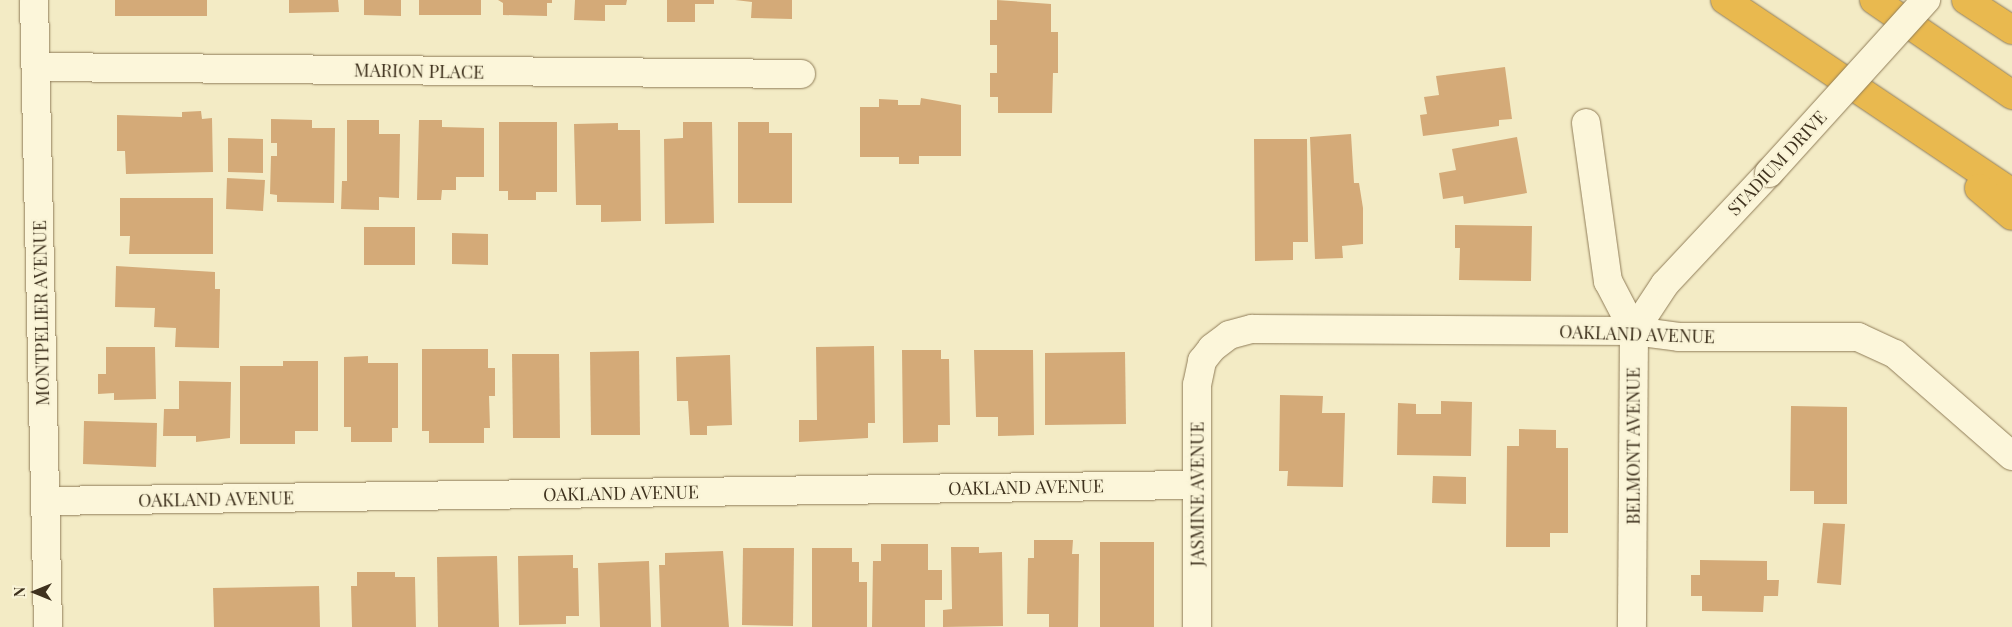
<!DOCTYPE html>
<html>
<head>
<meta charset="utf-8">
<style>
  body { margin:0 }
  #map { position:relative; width:2012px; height:627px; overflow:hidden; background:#f3ebc5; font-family:"Playfair Display",serif }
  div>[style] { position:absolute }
  .building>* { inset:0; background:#d4aa78 }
  .roads { filter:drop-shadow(0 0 1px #907d59) drop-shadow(0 0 1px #907d59) }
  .minor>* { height:28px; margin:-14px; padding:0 14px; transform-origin:14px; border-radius:14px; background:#fcf6da }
  .tertiary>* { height:28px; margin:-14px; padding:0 14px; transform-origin:14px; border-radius:14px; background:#fcf6da }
  .motorway>* { height:28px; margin:-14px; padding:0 14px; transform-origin:14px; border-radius:14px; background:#e9b94f }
  .bridges { filter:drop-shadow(0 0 1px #907d59) drop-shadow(0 0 1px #907d59) }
  .minor-bridge>* { height:28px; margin:-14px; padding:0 14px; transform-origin:14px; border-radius:14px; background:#fcf6da }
  span { translate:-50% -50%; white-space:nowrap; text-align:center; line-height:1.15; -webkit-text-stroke:4px #f9f3d6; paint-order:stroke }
  .street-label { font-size:18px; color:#3f321e }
  .north { position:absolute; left:10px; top:567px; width:50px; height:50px; -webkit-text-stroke:4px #f9f3d6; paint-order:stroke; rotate:270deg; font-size:14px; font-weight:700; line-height:20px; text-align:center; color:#3f321e }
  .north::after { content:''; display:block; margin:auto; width:18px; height:22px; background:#3f321e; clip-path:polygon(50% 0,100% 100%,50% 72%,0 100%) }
</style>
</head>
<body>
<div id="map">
  <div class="building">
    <div style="clip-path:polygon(115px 0,207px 0,207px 16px,115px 16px)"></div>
    <div style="clip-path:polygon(289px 0,338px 0,339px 12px,289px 13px)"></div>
    <div style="clip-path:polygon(364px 0,401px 0,401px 16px,364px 15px)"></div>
    <div style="clip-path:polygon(419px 0,481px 0,481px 15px,419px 15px)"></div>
    <div style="clip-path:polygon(498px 0,552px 0,552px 3px,547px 3px,547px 16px,503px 15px,503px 3px)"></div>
    <div style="clip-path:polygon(575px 0,627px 0,626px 5px,605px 5px,605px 21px,574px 20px)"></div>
    <div style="clip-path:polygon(667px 0,714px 0,714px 4px,695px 4px,695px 22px,667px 22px)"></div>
    <div style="clip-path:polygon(735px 0,792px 0,792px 19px,751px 18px,752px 2px)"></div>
    <div style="clip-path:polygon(997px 0,1051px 4px,1051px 32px,1058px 32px,1058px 73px,1053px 73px,1052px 113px,998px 113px,998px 97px,990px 97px,990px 73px,997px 73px,997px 45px,990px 45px,990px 20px,997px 20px)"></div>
    <div style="clip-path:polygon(1505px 67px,1512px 119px,1499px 120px,1499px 126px,1423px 136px,1420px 115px,1427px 114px,1424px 97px,1439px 95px,1436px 76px)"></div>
    <div style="clip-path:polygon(921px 98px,961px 105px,961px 156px,919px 156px,919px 164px,899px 164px,899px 157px,860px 157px,860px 107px,879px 107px,879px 99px,898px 100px,898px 105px,920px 105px)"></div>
    <div style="clip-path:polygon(201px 111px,202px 119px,212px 118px,213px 172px,126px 174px,125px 151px,117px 151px,117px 115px,182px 117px,182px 112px)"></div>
    <div style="clip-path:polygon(271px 119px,312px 120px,312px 128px,335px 128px,334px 203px,277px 202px,277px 195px,270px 194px,271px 156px,277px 156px,277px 143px,271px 143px)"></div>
    <div style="clip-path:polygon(347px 120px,379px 120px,379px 134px,400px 134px,399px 198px,379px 197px,379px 210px,341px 209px,342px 181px,347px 181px)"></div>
    <div style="clip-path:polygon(419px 120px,442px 120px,442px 127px,484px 128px,484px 177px,456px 177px,456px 190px,442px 190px,441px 200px,417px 200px)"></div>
    <div style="clip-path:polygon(499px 122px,557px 122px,557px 192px,536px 192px,536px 200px,508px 200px,508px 191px,499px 191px)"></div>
    <div style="clip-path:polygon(683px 122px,712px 122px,714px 223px,665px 224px,664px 139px,683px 138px)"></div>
    <div style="clip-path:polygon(738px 122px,769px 122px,769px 133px,792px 133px,792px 203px,738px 203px)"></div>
    <div style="clip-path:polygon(618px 123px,618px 130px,640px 130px,641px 221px,601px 222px,601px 205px,576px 205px,574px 124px)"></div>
    <div style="clip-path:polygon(1351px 134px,1354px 183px,1359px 183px,1363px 208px,1363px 244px,1342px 246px,1343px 258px,1315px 259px,1310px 137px)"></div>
    <div style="clip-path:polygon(1517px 137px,1527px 193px,1464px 204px,1463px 196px,1443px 199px,1439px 173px,1456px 170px,1452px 149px)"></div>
    <div style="clip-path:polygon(228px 138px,263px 139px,263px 173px,228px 172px)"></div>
    <div style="clip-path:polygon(1254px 139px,1307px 139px,1308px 242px,1293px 242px,1293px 260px,1255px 261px)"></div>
    <div style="clip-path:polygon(227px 178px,265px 180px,263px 211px,226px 209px)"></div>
    <div style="clip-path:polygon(120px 198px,213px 198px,213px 254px,129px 254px,130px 236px,120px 236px)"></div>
    <div style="clip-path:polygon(1455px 225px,1532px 226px,1531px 281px,1459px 280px,1460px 248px,1455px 248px)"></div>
    <div style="clip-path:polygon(364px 227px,415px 227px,415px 265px,364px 265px)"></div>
    <div style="clip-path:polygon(452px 233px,488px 234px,488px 265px,452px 264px)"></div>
    <div style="clip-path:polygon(116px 266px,215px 272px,215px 289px,220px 289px,219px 348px,175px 347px,176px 328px,154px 327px,155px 308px,115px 307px)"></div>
    <div style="clip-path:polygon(874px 346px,875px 423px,868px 423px,868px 438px,799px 442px,799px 420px,817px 420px,816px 347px)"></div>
    <div style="clip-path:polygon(106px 347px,155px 347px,156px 399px,114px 400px,114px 393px,98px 394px,98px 374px,106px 374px)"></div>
    <div style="clip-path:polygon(422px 349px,488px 349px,488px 368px,495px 368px,495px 396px,489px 396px,490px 428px,484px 428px,484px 443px,429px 443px,429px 431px,422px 431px)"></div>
    <div style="clip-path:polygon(902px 350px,941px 350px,941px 359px,949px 359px,950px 425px,938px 425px,938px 442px,903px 443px)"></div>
    <div style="clip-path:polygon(974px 350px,1033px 350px,1034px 435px,998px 436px,998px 417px,976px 417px)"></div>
    <div style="clip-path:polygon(639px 351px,640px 435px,591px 435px,590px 352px)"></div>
    <div style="clip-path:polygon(1125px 352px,1126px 424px,1045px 425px,1045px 353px)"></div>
    <div style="clip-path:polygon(512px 354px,559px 354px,560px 438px,513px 438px)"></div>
    <div style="clip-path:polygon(730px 355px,732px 425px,707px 426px,707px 435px,690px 435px,688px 401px,677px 401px,676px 357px)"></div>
    <div style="clip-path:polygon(368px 356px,368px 363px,398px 363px,398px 428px,392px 428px,392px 442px,351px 442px,351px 427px,344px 427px,344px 357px)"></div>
    <div style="clip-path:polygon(283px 361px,318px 361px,318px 431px,295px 431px,295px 444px,240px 444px,240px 366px,283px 366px)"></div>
    <div style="clip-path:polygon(179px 381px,231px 382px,230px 438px,196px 442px,196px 436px,163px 436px,164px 409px,179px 409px)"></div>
    <div style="clip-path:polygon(1280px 395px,1323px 396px,1322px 413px,1345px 413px,1343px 487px,1287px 486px,1288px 471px,1279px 471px)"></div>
    <div style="clip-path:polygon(1441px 401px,1472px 402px,1471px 456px,1397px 455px,1398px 403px,1416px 404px,1416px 414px,1441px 414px)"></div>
    <div style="clip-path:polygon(1791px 406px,1847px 407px,1847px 504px,1814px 504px,1814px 491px,1790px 491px)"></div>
    <div style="clip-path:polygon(84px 421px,157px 423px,156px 467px,83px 464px)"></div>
    <div style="clip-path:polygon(1519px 429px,1556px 430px,1556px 448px,1568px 448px,1568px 533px,1550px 533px,1550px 547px,1506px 547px,1507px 446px,1519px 446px)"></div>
    <div style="clip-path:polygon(1433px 476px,1466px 477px,1466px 504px,1432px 503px)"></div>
    <div style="clip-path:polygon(1823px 523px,1845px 524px,1841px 585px,1817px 583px)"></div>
    <div style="clip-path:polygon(1034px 540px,1073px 540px,1072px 554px,1079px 554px,1078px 627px,1049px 627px,1049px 614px,1027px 614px,1028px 558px,1034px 558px)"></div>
    <div style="clip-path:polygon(1100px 542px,1154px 542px,1154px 627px,1100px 627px)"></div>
    <div style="clip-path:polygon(881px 544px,928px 544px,928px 570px,942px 570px,942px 600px,925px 600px,925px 627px,872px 627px,873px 561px,881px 561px)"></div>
    <div style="clip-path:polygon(951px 547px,979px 547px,979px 553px,1002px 552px,1003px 626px,943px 627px,943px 610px,952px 609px)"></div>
    <div style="clip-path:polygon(743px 548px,794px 548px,793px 626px,742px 625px)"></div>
    <div style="clip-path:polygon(812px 548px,852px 548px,852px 562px,859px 562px,859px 582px,867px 582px,867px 627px,812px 627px)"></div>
    <div style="clip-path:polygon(723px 551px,729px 627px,661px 627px,659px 565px,665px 565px,665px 553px)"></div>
    <div style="clip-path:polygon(573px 555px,573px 568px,578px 568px,579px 616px,566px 616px,566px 624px,519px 625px,518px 556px)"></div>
    <div style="clip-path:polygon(497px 556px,499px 627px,438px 627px,437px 557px)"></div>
    <div style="clip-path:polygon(1700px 560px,1767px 561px,1767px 580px,1779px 580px,1778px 596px,1764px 596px,1763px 612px,1702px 611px,1702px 596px,1691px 596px,1691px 575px,1700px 575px)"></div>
    <div style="clip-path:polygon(649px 561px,651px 627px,600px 627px,598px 563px)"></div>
    <div style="clip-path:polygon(357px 572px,395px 572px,395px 577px,415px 577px,416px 627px,352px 627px,351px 586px,357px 586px)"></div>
    <div style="clip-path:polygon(319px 586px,320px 627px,214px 627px,213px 588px)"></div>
  </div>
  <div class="roads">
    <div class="minor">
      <div style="left:36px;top:67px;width:765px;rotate:0.52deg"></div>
      <div style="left:1586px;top:123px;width:160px;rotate:82.1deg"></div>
      <div style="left:1608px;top:281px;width:56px;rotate:62.5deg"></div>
      <div style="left:1634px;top:331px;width:296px;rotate:90.4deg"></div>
      <div style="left:1634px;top:331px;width:56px;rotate:-56.6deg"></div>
      <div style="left:1665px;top:284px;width:152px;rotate:-46.9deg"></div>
      <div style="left:45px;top:501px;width:1152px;rotate:-0.8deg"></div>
      <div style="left:1197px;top:627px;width:242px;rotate:-90deg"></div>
      <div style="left:1197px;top:385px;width:25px;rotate:-78deg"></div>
      <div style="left:1202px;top:361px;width:16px;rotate:-52deg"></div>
      <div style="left:1212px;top:348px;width:21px;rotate:-37deg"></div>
      <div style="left:1229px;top:335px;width:24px;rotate:-15deg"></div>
      <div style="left:1252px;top:329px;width:382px;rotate:0.3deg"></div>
      <div style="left:1634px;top:331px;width:45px;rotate:7.6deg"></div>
      <div style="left:1679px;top:337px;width:179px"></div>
      <div style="left:1858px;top:337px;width:41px;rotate:24.7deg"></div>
      <div style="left:1895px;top:354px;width:155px;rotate:41.1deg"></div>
    </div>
    <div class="tertiary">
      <div style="left:34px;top:0;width:627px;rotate:88.72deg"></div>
    </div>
    <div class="motorway">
      <div style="left:1725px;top:0;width:346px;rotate:33.9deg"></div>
      <div style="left:1874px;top:0;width:168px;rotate:34.5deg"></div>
      <div style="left:1966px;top:0;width:55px;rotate:33.1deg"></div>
      <div style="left:1979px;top:188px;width:43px;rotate:40.3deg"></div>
    </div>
  </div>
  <div class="bridges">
    <div class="minor-bridge">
      <div style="left:1769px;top:173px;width:234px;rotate:-47.8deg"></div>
    </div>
  </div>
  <div class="street-label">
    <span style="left:419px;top:71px;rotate:1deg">MARION PLACE</span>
    <span style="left:1777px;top:163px;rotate:-47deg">STADIUM DRIVE</span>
    <span style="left:41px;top:313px;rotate:-91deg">MONTPELIER AVENUE</span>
    <span style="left:1637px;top:334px;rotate:2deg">OAKLAND AVENUE</span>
    <span style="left:1633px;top:446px;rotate:-90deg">BELMONT AVENUE</span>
    <span style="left:1026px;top:487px;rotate:-1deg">OAKLAND AVENUE</span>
    <span style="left:621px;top:493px;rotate:-1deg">OAKLAND AVENUE</span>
    <span style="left:1197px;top:494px;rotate:-90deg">JASMINE AVENUE</span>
    <span style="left:216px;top:499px;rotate:-1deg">OAKLAND AVENUE</span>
  </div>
  <div class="north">N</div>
</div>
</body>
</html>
